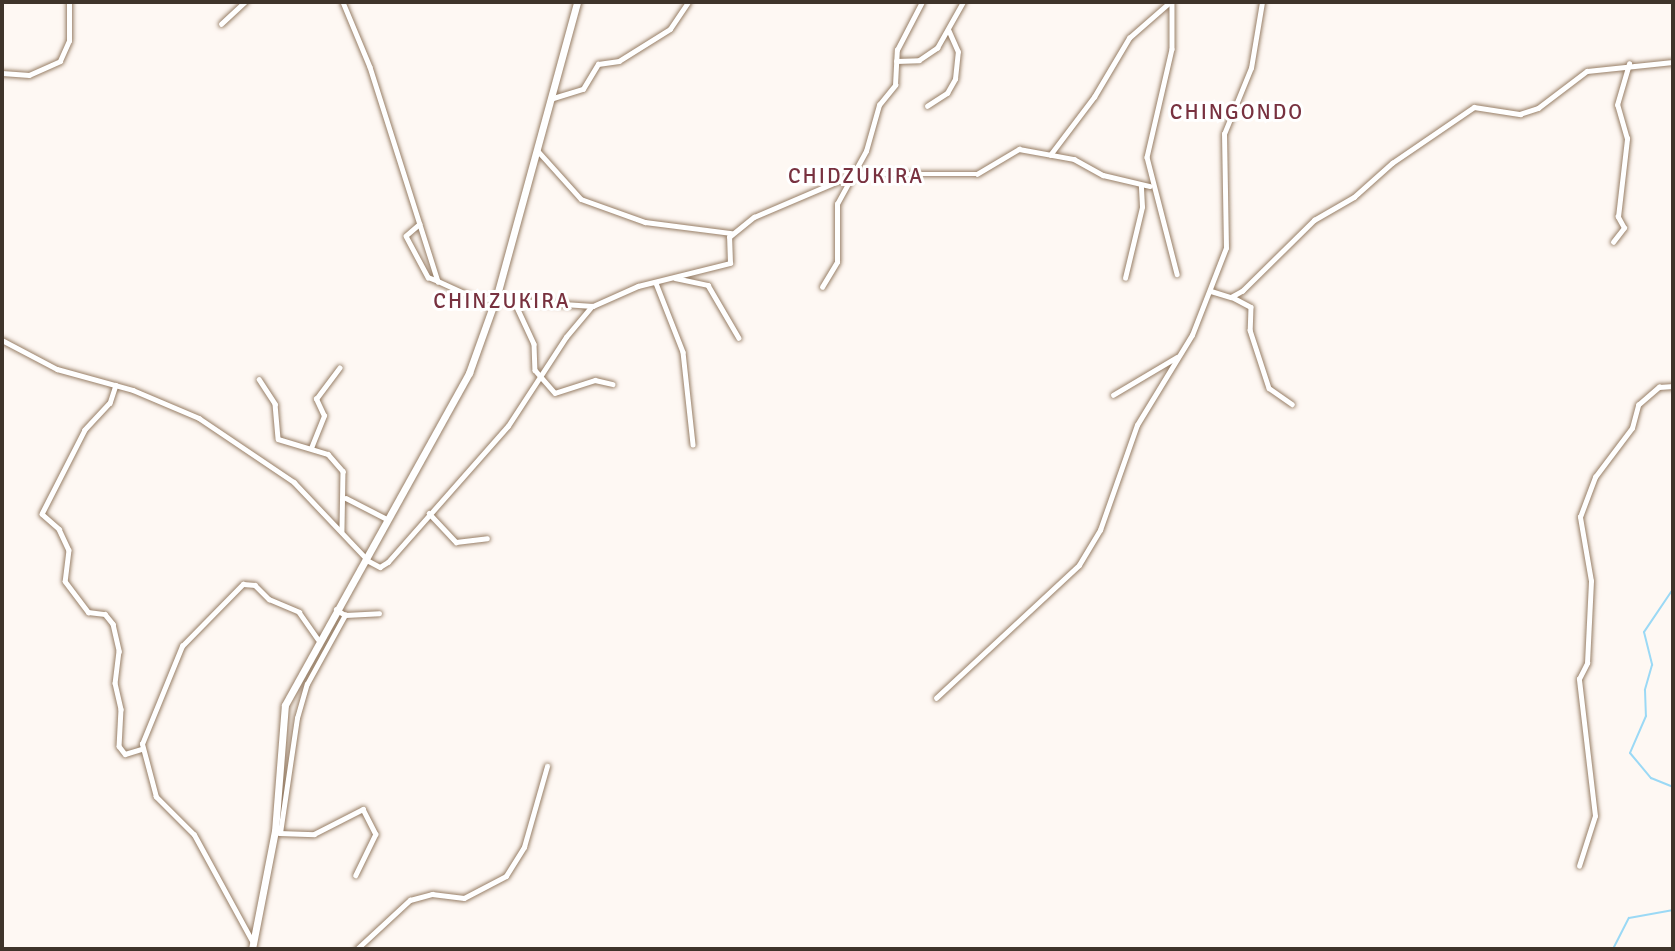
<!DOCTYPE html>
<html>
<head>
<meta charset="utf-8">
<style>
  body { margin:0 }
  #map { position:relative; width:1675px; height:951px; overflow:hidden; background:#fef8f3; font-family:Signika,sans-serif }
  div>[style] { position:absolute }
  .stream>* { height:2px; margin:-1px; padding:0 1px; transform-origin:1px; border-radius:1px; background:#9bd9f5 }
  .roads { filter:drop-shadow(0 0 2px #977e66) drop-shadow(0 0 2px #977e66) }
  .minor>* { height:4.5px; margin:-2.25px; padding:0 2.25px; transform-origin:2.25px; border-radius:2.25px; background:#fff }
  .highway>* { height:7px; margin:-3.5px; padding:0 3.5px; transform-origin:3.5px; border-radius:3.5px; background:#fff }
  span { translate:-50% -50%; white-space:nowrap; text-align:center; line-height:1.15; -webkit-text-stroke:6px #fff; paint-order:stroke }
  .quarter-label { font-size:21px; color:#78313f; letter-spacing:2px }
  .frame { position:absolute; inset:0; border:4px solid #3f342a; pointer-events:none }
</style>
</head>
<body>
<div id="map">
  <div class="stream">
    <div style="left:1673px;top:589px;width:52px;rotate:124deg"></div>
    <div style="left:1644px;top:632px;width:34px;rotate:76deg"></div>
    <div style="left:1652px;top:665px;width:26px;rotate:106deg"></div>
    <div style="left:1645px;top:690px;width:26px;rotate:88deg"></div>
    <div style="left:1646px;top:716px;width:40px;rotate:113.4deg"></div>
    <div style="left:1630px;top:753px;width:33px;rotate:50deg"></div>
    <div style="left:1651px;top:778px;width:24px;rotate:22deg"></div>
    <div style="left:1613px;top:949px;width:35px;rotate:-63deg"></div>
    <div style="left:1629px;top:918px;width:45px;rotate:-10.3deg"></div>
  </div>
  <div class="roads">
    <div class="minor">
      <div style="left:343px;top:2px;width:70px;rotate:67.4deg"></div>
      <div style="left:370px;top:67px;width:225px;rotate:72.4deg"></div>
      <div style="left:438px;top:281px;width:41px;rotate:24.7deg"></div>
      <div style="left:475px;top:298px;width:118px;rotate:3.9deg"></div>
      <div style="left:593px;top:306px;width:49px;rotate:-24deg"></div>
      <div style="left:638px;top:286px;width:95px;rotate:-14deg"></div>
      <div style="left:730px;top:263px;width:26px;rotate:-92deg"></div>
      <div style="left:729px;top:237px;width:32px;rotate:-39deg"></div>
      <div style="left:754px;top:217px;width:110px;rotate:-23.1deg"></div>
      <div style="left:855px;top:174px;width:122px"></div>
      <div style="left:977px;top:174px;width:49px;rotate:-30.8deg"></div>
      <div style="left:1019px;top:149px;width:56px;rotate:10.3deg"></div>
      <div style="left:1074px;top:159px;width:33px;rotate:29deg"></div>
      <div style="left:1103px;top:175px;width:48px;rotate:13.2deg"></div>
      <div style="left:1172px;top:2px;width:47px;rotate:90deg"></div>
      <div style="left:1172px;top:49px;width:111px;rotate:103deg"></div>
      <div style="left:1147px;top:157px;width:121px;rotate:75.6deg"></div>
      <div style="left:221px;top:24px;width:33px;rotate:-43deg"></div>
      <div style="left:896px;top:61px;width:23px;rotate:-2deg"></div>
      <div style="left:919px;top:60px;width:22px;rotate:-34deg"></div>
      <div style="left:937px;top:48px;width:53px;rotate:-60.5deg"></div>
      <div style="left:2px;top:73px;width:27px;rotate:4deg"></div>
      <div style="left:29px;top:75px;width:34px;rotate:-24deg"></div>
      <div style="left:60px;top:61px;width:22px;rotate:-66deg"></div>
      <div style="left:69px;top:41px;width:39px;rotate:-90deg"></div>
      <div style="left:550px;top:99px;width:34px;rotate:-17deg"></div>
      <div style="left:583px;top:89px;width:29px;rotate:-59deg"></div>
      <div style="left:598px;top:64px;width:21px;rotate:-8deg"></div>
      <div style="left:619px;top:61px;width:60px;rotate:-32.1deg"></div>
      <div style="left:670px;top:29px;width:32px;rotate:-56deg"></div>
      <div style="left:927px;top:106px;width:24px;rotate:-33deg"></div>
      <div style="left:947px;top:93px;width:16px;rotate:-60deg"></div>
      <div style="left:955px;top:79px;width:27px;rotate:-84deg"></div>
      <div style="left:958px;top:52px;width:24px;rotate:-114deg"></div>
      <div style="left:538px;top:151px;width:64px;rotate:48.1deg"></div>
      <div style="left:581px;top:199px;width:68px;rotate:19.8deg"></div>
      <div style="left:645px;top:222px;width:87px;rotate:7.3deg"></div>
      <div style="left:1050px;top:155px;width:73px;rotate:-52.8deg"></div>
      <div style="left:1094px;top:97px;width:69px;rotate:-59.3deg"></div>
      <div style="left:1129px;top:38px;width:55px;rotate:-41.3deg"></div>
      <div style="left:420px;top:224px;width:18px;rotate:139deg"></div>
      <div style="left:406px;top:236px;width:47px;rotate:61.8deg"></div>
      <div style="left:428px;top:277px;width:11px;rotate:22deg"></div>
      <div style="left:1613px;top:242px;width:18px;rotate:-52deg"></div>
      <div style="left:1624px;top:228px;width:13px;rotate:-119deg"></div>
      <div style="left:1618px;top:217px;width:79px;rotate:-83.4deg"></div>
      <div style="left:1627px;top:139px;width:35px;rotate:-106deg"></div>
      <div style="left:1617px;top:105px;width:43px;rotate:-73.7deg"></div>
      <div style="left:675px;top:278px;width:34px;rotate:12deg"></div>
      <div style="left:708px;top:285px;width:61px;rotate:59.7deg"></div>
      <div style="left:1125px;top:278px;width:73px;rotate:-76.5deg"></div>
      <div style="left:1142px;top:207px;width:21px;rotate:-93deg"></div>
      <div style="left:656px;top:283px;width:74px;rotate:68.6deg"></div>
      <div style="left:683px;top:352px;width:93px;rotate:83.8deg"></div>
      <div style="left:822px;top:287px;width:29px;rotate:-59deg"></div>
      <div style="left:837px;top:262px;width:58px;rotate:-90deg"></div>
      <div style="left:837px;top:204px;width:60px;rotate:-61.3deg"></div>
      <div style="left:866px;top:151px;width:48px;rotate:-74.2deg"></div>
      <div style="left:879px;top:105px;width:26px;rotate:-51deg"></div>
      <div style="left:895px;top:85px;width:35px;rotate:-87deg"></div>
      <div style="left:897px;top:50px;width:54px;rotate:-62.5deg"></div>
      <div style="left:1211px;top:291px;width:21px;rotate:17deg"></div>
      <div style="left:1231px;top:297px;width:13px;rotate:-29deg"></div>
      <div style="left:1242px;top:291px;width:101px;rotate:-44.6deg"></div>
      <div style="left:1314px;top:220px;width:46px;rotate:-29.9deg"></div>
      <div style="left:1354px;top:197px;width:51px;rotate:-41.8deg"></div>
      <div style="left:1392px;top:163px;width:99px;rotate:-34.3deg"></div>
      <div style="left:1474px;top:107px;width:47px;rotate:8.7deg"></div>
      <div style="left:1520px;top:114px;width:19px;rotate:-18deg"></div>
      <div style="left:1538px;top:108px;width:61px;rotate:-37.1deg"></div>
      <div style="left:1587px;top:71px;width:86px;rotate:-6deg"></div>
      <div style="left:1232px;top:297px;width:21px;rotate:28deg"></div>
      <div style="left:1251px;top:307px;width:23px;rotate:92deg"></div>
      <div style="left:1250px;top:330px;width:61px;rotate:71.9deg"></div>
      <div style="left:1269px;top:388px;width:28px;rotate:35deg"></div>
      <div style="left:515px;top:303px;width:45px;rotate:65.1deg"></div>
      <div style="left:534px;top:344px;width:26px;rotate:88deg"></div>
      <div style="left:535px;top:370px;width:30px;rotate:49deg"></div>
      <div style="left:555px;top:393px;width:42px;rotate:-18deg"></div>
      <div style="left:595px;top:380px;width:18px;rotate:13deg"></div>
      <div style="left:2px;top:340px;width:62px;rotate:27.8deg"></div>
      <div style="left:57px;top:369px;width:79px;rotate:15.4deg"></div>
      <div style="left:133px;top:390px;width:72px;rotate:23deg"></div>
      <div style="left:199px;top:418px;width:115px;rotate:34deg"></div>
      <div style="left:294px;top:482px;width:103px;rotate:46.6deg"></div>
      <div style="left:259px;top:379px;width:30px;rotate:57deg"></div>
      <div style="left:275px;top:404px;width:35px;rotate:85deg"></div>
      <div style="left:278px;top:439px;width:52px;rotate:16.7deg"></div>
      <div style="left:328px;top:454px;width:23px;rotate:49deg"></div>
      <div style="left:343px;top:471px;width:60px;rotate:91deg"></div>
      <div style="left:116px;top:385px;width:19px;rotate:108deg"></div>
      <div style="left:110px;top:403px;width:37px;rotate:133deg"></div>
      <div style="left:85px;top:430px;width:94px;rotate:117.1deg"></div>
      <div style="left:42px;top:514px;width:23px;rotate:41deg"></div>
      <div style="left:59px;top:529px;width:23px;rotate:65deg"></div>
      <div style="left:69px;top:550px;width:31px;rotate:97deg"></div>
      <div style="left:65px;top:581px;width:39px;rotate:53deg"></div>
      <div style="left:88px;top:612px;width:17px;rotate:7deg"></div>
      <div style="left:105px;top:614px;width:13px;rotate:51deg"></div>
      <div style="left:113px;top:624px;width:28px;rotate:77deg"></div>
      <div style="left:119px;top:651px;width:32px;rotate:97deg"></div>
      <div style="left:115px;top:683px;width:27px;rotate:77deg"></div>
      <div style="left:121px;top:709px;width:37px;rotate:93deg"></div>
      <div style="left:119px;top:746px;width:10px;rotate:53deg"></div>
      <div style="left:125px;top:754px;width:17px;rotate:-17deg"></div>
      <div style="left:1113px;top:395px;width:74px;rotate:-30.7deg"></div>
      <div style="left:311px;top:448px;width:35px;rotate:-68deg"></div>
      <div style="left:324px;top:416px;width:19px;rotate:-115deg"></div>
      <div style="left:316px;top:399px;width:39px;rotate:-53deg"></div>
      <div style="left:346px;top:498px;width:46px;rotate:27.1deg"></div>
      <div style="left:429px;top:513px;width:40px;rotate:47deg"></div>
      <div style="left:456px;top:542px;width:31px;rotate:-7deg"></div>
      <div style="left:365px;top:559px;width:17px;rotate:28deg"></div>
      <div style="left:380px;top:567px;width:9px;rotate:-32deg"></div>
      <div style="left:388px;top:562px;width:181px;rotate:-48.6deg"></div>
      <div style="left:508px;top:426px;width:106px;rotate:-56.9deg"></div>
      <div style="left:566px;top:337px;width:40px;rotate:-50deg"></div>
      <div style="left:336px;top:609px;width:11px;rotate:34deg"></div>
      <div style="left:345px;top:615px;width:34px;rotate:-3deg"></div>
      <div style="left:936px;top:698px;width:195px;rotate:-42.9deg"></div>
      <div style="left:1079px;top:565px;width:41px;rotate:-59deg"></div>
      <div style="left:1100px;top:530px;width:111px;rotate:-70.6deg"></div>
      <div style="left:1137px;top:425px;width:105px;rotate:-58.6deg"></div>
      <div style="left:1192px;top:335px;width:93px;rotate:-68.7deg"></div>
      <div style="left:1226px;top:248px;width:114px;rotate:-91deg"></div>
      <div style="left:1224px;top:134px;width:71px;rotate:-67.8deg"></div>
      <div style="left:1251px;top:68px;width:67px;rotate:-80.5deg"></div>
      <div style="left:279px;top:833px;width:35px;rotate:2deg"></div>
      <div style="left:314px;top:834px;width:55px;rotate:-27deg"></div>
      <div style="left:363px;top:809px;width:28px;rotate:63deg"></div>
      <div style="left:376px;top:834px;width:46px;rotate:116deg"></div>
      <div style="left:280px;top:833px;width:116px;rotate:-81.6deg"></div>
      <div style="left:297px;top:718px;width:35px;rotate:-74deg"></div>
      <div style="left:307px;top:684px;width:79px;rotate:-61.2deg"></div>
      <div style="left:1579px;top:866px;width:52px;rotate:-72.3deg"></div>
      <div style="left:1595px;top:816px;width:138px;rotate:-96.7deg"></div>
      <div style="left:1579px;top:679px;width:18px;rotate:-63deg"></div>
      <div style="left:1587px;top:663px;width:82px;rotate:-87.2deg"></div>
      <div style="left:1591px;top:581px;width:65px;rotate:-99.8deg"></div>
      <div style="left:1580px;top:517px;width:43px;rotate:-69.4deg"></div>
      <div style="left:1595px;top:477px;width:61px;rotate:-52.9deg"></div>
      <div style="left:1632px;top:428px;width:24px;rotate:-75deg"></div>
      <div style="left:1638px;top:405px;width:28px;rotate:-41deg"></div>
      <div style="left:1659px;top:387px;width:14px;rotate:-4deg"></div>
      <div style="left:253px;top:943px;width:123px;rotate:-118.6deg"></div>
      <div style="left:194px;top:835px;width:54px;rotate:-135deg"></div>
      <div style="left:156px;top:797px;width:55px;rotate:-104.8deg"></div>
      <div style="left:142px;top:744px;width:106px;rotate:-67.8deg"></div>
      <div style="left:182px;top:646px;width:87px;rotate:-45.5deg"></div>
      <div style="left:243px;top:584px;width:12px;rotate:5deg"></div>
      <div style="left:255px;top:585px;width:20px;rotate:45deg"></div>
      <div style="left:269px;top:599px;width:33px;rotate:23deg"></div>
      <div style="left:299px;top:612px;width:33px;rotate:55deg"></div>
      <div style="left:357px;top:949px;width:72px;rotate:-42.8deg"></div>
      <div style="left:410px;top:900px;width:23px;rotate:-15deg"></div>
      <div style="left:432px;top:894px;width:32px;rotate:7deg"></div>
      <div style="left:464px;top:898px;width:47px;rotate:-27.6deg"></div>
      <div style="left:506px;top:876px;width:34px;rotate:-58deg"></div>
      <div style="left:524px;top:847px;width:84px;rotate:-74.1deg"></div>
    </div>
    <div class="highway">
      <div style="left:252px;top:949px;width:120px;rotate:-79deg"></div>
      <div style="left:275px;top:831px;width:126px;rotate:-85.5deg"></div>
      <div style="left:285px;top:705px;width:380px;rotate:-61deg"></div>
      <div style="left:469px;top:373px;width:83px;rotate:-70.3deg"></div>
      <div style="left:497px;top:295px;width:304px;rotate:-74.7deg"></div>
    </div>
  </div>
  <div class="quarter-label">
    <span style="left:1237px;top:112px">CHINGONDO</span>
    <span style="left:856px;top:176px">CHIDZUKIRA</span>
    <span style="left:502px;top:301px">CHINZUKIRA</span>
  </div>
  <div class="frame"></div>
</div>
</body>
</html>
